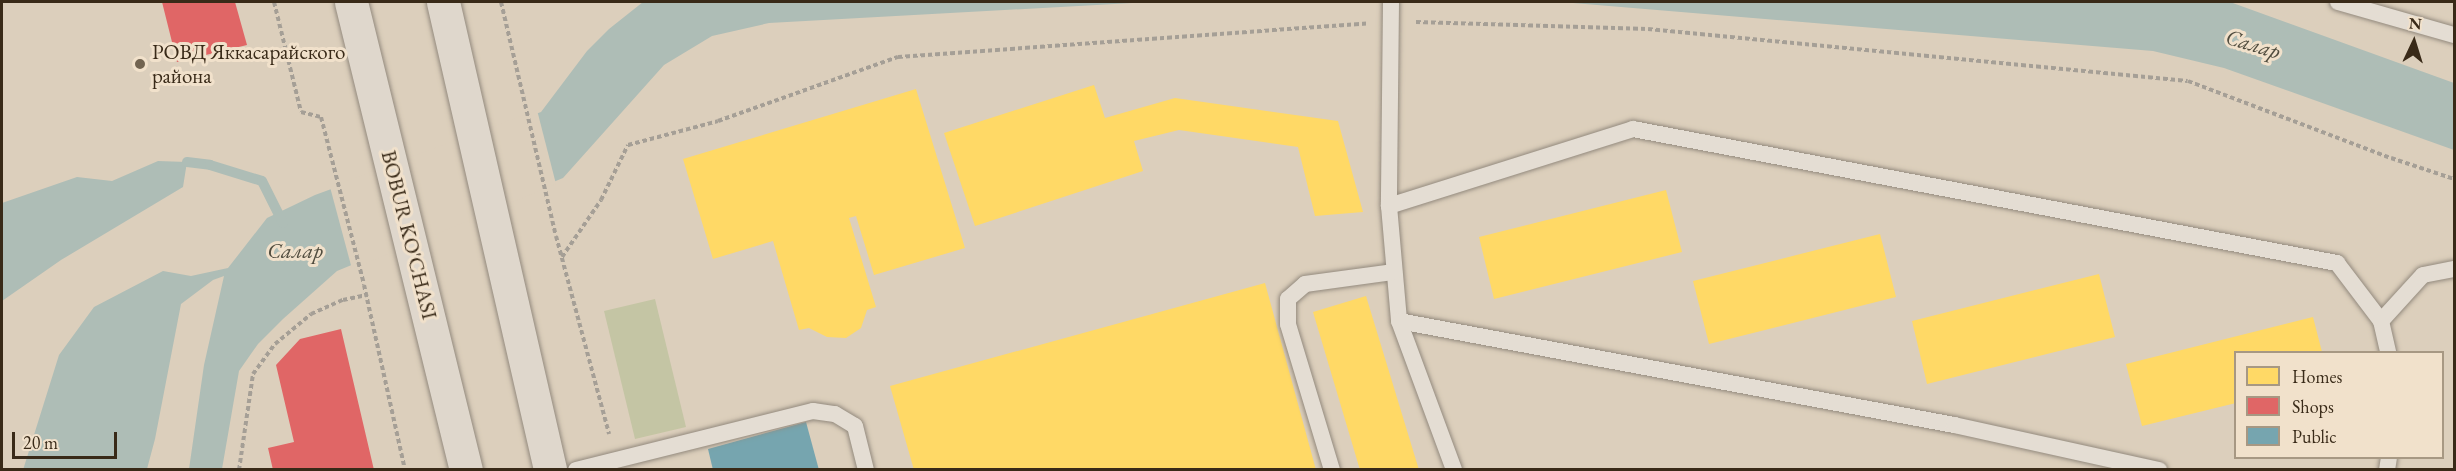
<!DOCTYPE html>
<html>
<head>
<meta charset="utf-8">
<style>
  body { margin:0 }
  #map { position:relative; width:2456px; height:471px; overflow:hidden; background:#dccfbc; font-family:"EB Garamond",serif }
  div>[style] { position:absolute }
  .green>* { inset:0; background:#c4c5a4 }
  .water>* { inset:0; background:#aebdb6 }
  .pier>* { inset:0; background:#dccfbc }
  .homes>* { inset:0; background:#ffd966 }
  .shops>* { inset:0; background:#e06666 }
  .public>* { inset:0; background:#76a5af }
  .stream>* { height:10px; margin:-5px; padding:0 5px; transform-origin:5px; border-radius:5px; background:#aebdb6 }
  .path>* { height:4px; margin-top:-2px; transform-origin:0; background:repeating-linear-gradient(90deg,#a59f96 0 4.5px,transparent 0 7.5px) }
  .roads { filter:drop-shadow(0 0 2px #938a7e) drop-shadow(0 0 2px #938a7e) }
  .service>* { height:16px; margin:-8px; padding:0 8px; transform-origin:8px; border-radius:8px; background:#e4ddd3 }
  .primary>* { height:33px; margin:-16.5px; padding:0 16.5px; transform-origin:16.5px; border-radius:16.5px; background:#dfd7cc }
  .dots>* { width:16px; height:16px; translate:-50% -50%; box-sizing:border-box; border:3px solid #f1e1cb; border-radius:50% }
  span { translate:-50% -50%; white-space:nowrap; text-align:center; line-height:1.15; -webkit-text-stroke:6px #f1e1cb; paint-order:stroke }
  .poi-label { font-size:21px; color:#392a18 }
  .left { translate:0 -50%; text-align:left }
  .street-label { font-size:21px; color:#392a18 }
  .water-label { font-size:22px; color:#514d3f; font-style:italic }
  .frame { position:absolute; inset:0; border:3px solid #392a18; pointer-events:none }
  .legend { position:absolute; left:2234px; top:351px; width:210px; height:108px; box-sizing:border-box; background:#f1e1cb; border:2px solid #a79883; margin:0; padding:8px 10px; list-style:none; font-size:18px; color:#392a18 }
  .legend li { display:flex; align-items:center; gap:12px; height:30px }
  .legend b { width:30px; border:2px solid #a79883 }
  .north { position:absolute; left:2384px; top:12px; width:60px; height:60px; -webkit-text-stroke:4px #f1e1cb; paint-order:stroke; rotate:4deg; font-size:16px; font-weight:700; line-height:24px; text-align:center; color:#392a18 }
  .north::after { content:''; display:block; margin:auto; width:21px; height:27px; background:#392a18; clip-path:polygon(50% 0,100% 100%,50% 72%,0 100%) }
  .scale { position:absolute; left:12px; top:432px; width:105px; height:27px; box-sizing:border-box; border:3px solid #392a18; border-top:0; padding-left:8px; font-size:18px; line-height:21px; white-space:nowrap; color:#392a18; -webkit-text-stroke:4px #f1e1cb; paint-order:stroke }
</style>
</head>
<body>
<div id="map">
  <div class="green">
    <div style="clip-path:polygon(655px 299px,686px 427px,635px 439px,604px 311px)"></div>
  </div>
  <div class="water">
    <div style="clip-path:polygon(643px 2px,1150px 2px,769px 23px,712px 36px,664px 65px,563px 178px,337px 271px,283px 319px,258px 344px,239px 371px,222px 469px,189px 469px,204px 365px,224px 276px,213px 280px,181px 304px,155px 439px,147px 469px,23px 470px,59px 355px,94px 307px,163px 271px,191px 276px,228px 268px,267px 218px,315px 195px,541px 112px,587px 51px,609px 29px)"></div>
    <div style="clip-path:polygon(1561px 2px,2230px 2px,2454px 83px,2454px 150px,2224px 68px,2153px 51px)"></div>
    <div style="clip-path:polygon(158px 161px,187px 162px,183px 187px,61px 260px,2px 301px,2px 203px,77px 177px,112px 181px)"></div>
  </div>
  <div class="pier">
    <div style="clip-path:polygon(537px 110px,556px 184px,352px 269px,330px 187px)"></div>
  </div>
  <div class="homes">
    <div style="clip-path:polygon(1094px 85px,1105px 118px,1175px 98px,1338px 121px,1363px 212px,1315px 216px,1298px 147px,1179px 130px,1134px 141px,1143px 171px,975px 226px,944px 133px)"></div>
    <div style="clip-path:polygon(916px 89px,965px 248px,874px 275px,856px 216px,849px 218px,876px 307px,867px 310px,861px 328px,846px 338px,827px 337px,809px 328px,799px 330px,773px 241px,713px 259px,683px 159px)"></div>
    <div style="clip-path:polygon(1666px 190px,1682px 252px,1494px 299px,1479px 237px)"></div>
    <div style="clip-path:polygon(1880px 234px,1896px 297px,1709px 344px,1693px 281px)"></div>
    <div style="clip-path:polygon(2099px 274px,2115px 337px,1927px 384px,1912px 321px)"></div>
    <div style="clip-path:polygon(1265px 283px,1316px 470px,914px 470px,890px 386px)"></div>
    <div style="clip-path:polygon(1366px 296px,1419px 470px,1360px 470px,1313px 312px)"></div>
    <div style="clip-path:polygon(2313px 317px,2322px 352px,2236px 352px,2236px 403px,2142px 426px,2126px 364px)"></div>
  </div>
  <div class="shops">
    <div style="clip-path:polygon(162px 2px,235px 2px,247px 45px,177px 62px)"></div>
    <div style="clip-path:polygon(341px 329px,374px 470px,273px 470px,268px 448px,294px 442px,276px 365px,300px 339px)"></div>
  </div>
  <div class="public">
    <div style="clip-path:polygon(806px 422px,819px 470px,713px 470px,708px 449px)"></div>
  </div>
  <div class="stream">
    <div style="left:187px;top:162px;width:23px;rotate:7deg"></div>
    <div style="left:210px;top:165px;width:54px;rotate:17.1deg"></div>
    <div style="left:262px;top:181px;width:47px;rotate:63.4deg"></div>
  </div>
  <div class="path">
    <div style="left:274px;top:2px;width:113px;rotate:76.2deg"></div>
    <div style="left:301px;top:112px;width:21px;rotate:14deg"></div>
    <div style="left:321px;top:117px;width:173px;rotate:75.6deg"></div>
    <div style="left:364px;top:285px;width:189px;rotate:77.5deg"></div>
    <div style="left:501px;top:2px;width:240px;rotate:76.8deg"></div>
    <div style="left:556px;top:236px;width:205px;rotate:75deg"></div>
    <div style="left:1416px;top:22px;width:232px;rotate:1.7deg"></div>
    <div style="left:1648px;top:29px;width:542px;rotate:5.5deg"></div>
    <div style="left:2188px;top:81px;width:217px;rotate:20.8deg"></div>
    <div style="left:2391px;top:158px;width:66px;rotate:18.4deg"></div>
    <div style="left:562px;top:257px;width:69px;rotate:-55.6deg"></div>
    <div style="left:601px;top:200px;width:61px;rotate:-63.9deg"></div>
    <div style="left:628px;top:145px;width:93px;rotate:-14.9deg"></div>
    <div style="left:718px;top:121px;width:191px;rotate:-19.6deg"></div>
    <div style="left:898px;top:57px;width:470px;rotate:-4.1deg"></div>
    <div style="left:239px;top:470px;width:97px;rotate:-81.7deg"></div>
    <div style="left:253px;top:374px;width:37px;rotate:-54deg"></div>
    <div style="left:275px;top:344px;width:47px;rotate:-39.8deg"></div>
    <div style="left:311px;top:314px;width:35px;rotate:-24deg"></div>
    <div style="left:343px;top:300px;width:24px;rotate:-12deg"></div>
  </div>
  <div class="roads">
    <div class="service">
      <div style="left:1391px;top:2px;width:204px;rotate:90.6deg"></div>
      <div style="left:1389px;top:206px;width:115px;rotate:85deg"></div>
      <div style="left:1399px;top:321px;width:159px;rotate:69.7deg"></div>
      <div style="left:2338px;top:2px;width:121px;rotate:15.9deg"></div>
      <div style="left:1389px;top:206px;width:256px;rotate:-17.5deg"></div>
      <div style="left:1633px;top:129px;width:717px;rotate:10.78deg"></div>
      <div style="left:2337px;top:263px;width:73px;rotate:52.8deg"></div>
      <div style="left:2381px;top:321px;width:32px;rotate:77deg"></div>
      <div style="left:1399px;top:321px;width:565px;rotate:10.61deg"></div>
      <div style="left:1954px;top:425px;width:210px;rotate:12.4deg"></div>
      <div style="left:2381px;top:321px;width:62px;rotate:-47.6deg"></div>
      <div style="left:2423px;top:275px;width:32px;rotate:-11deg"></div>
      <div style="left:576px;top:470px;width:244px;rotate:-14deg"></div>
      <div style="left:813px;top:411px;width:22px;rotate:8deg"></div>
      <div style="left:835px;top:414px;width:23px;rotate:31deg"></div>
      <div style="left:855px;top:426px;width:45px;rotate:76deg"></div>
      <div style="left:1332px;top:470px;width:152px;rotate:-106.8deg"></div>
      <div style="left:1288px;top:324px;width:25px;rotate:-90deg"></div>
      <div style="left:1288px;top:299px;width:23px;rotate:-41deg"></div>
      <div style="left:1305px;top:284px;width:90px;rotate:-7.7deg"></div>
      <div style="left:2387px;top:470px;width:12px;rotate:-81deg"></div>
    </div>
    <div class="primary">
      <div style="left:351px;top:2px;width:482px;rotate:76.2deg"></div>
      <div style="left:443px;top:2px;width:480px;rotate:77.1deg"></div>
    </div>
  </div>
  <div class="dots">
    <div style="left:140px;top:64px;background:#726451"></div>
  </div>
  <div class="poi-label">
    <span class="left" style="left:152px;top:64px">РОВД Яккасарайского<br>района</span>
  </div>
  <div class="street-label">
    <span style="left:409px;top:235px;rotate:76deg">BOBUR KO'CHASI</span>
  </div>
  <div class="water-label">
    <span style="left:2253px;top:44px;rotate:17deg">Салар</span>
    <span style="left:295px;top:251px">Салар</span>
  </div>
  <div class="frame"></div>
  <ul class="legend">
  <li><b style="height:16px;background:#ffd966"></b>Homes</li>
  <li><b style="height:16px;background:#e06666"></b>Shops</li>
  <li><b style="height:16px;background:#76a5af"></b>Public</li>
  </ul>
  <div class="north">N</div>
  <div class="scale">20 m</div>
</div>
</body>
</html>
